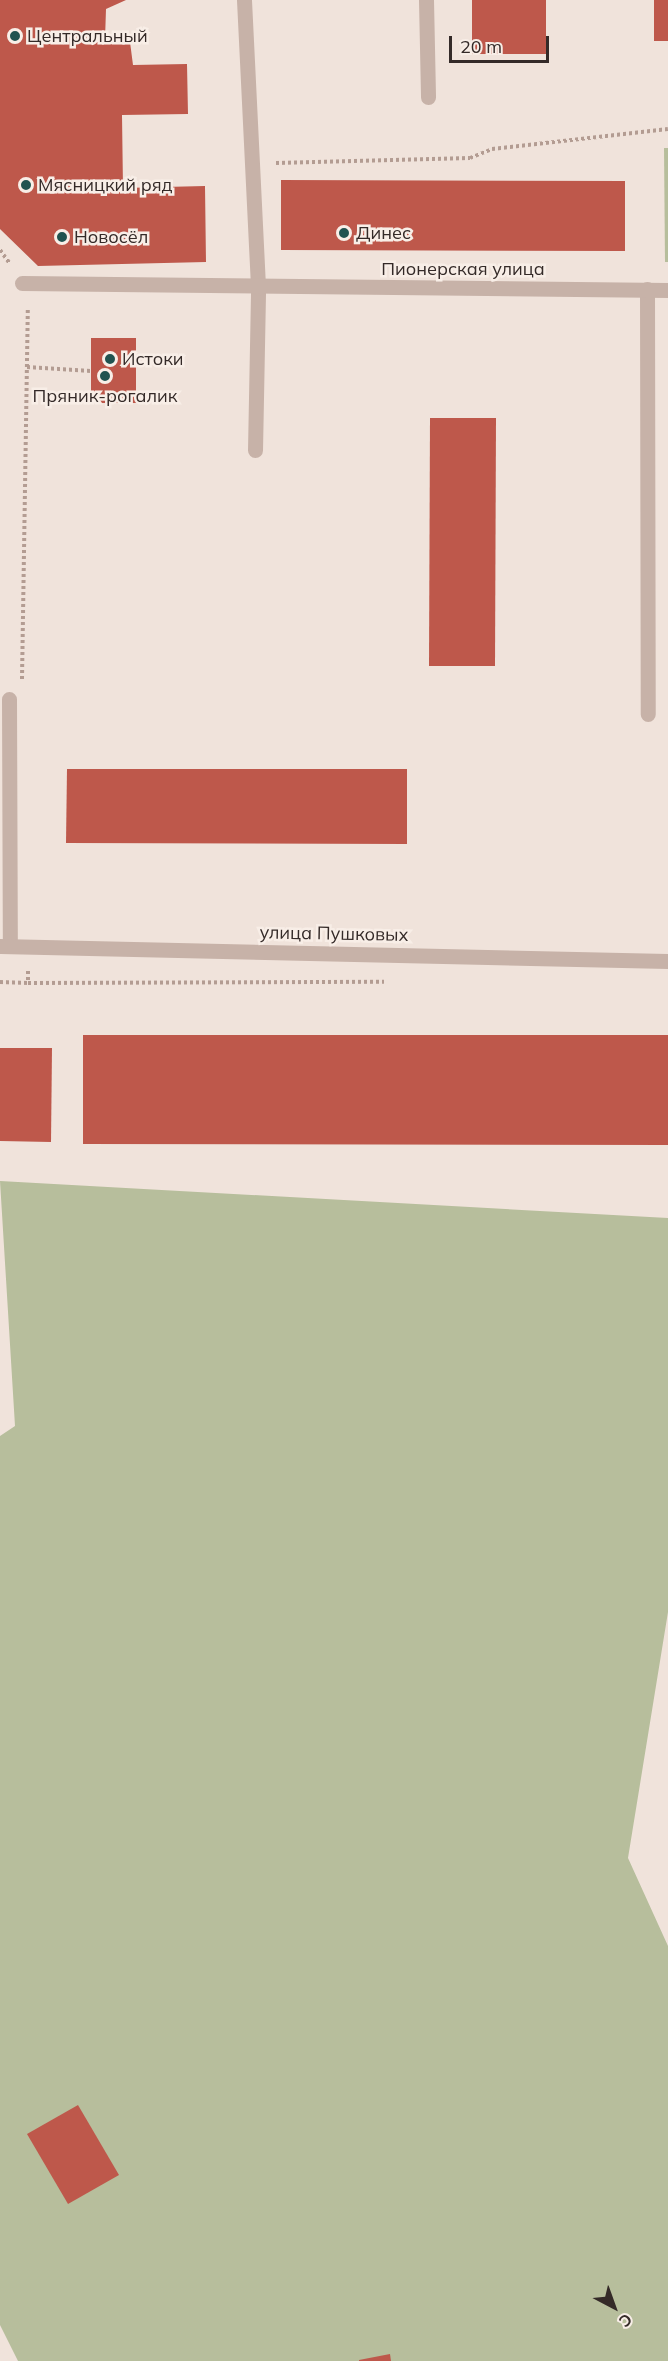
<!DOCTYPE html>
<html>
<head>
<meta charset="utf-8">
<style>
  body { margin:0 }
  #map { position:relative; width:668px; height:2361px; overflow:hidden; background:#f0e3db; font-family:Mulish,sans-serif }
  div>[style] { position:absolute }
  .green>* { inset:0; background:#b7be9c }
  .building>* { inset:0; background:#be584b }
  .path>* { height:4px; margin-top:-2px; transform-origin:0; background:repeating-linear-gradient(90deg,#b39c92 0 3px,transparent 0 6px) }
  .lane>* { height:15px; margin:-7.5px; padding:0 7.5px; transform-origin:7.5px; border-radius:7.5px; background:#c7b2a8 }
  .street>* { height:15px; margin:-7.5px; padding:0 7.5px; transform-origin:7.5px; border-radius:7.5px; background:#c7b2a8 }
  .dots>* { width:16px; height:16px; translate:-50% -50%; box-sizing:border-box; border:3px solid #f8eee7; border-radius:50% }
  span { translate:-50% -50%; white-space:nowrap; text-align:center; line-height:1.15; -webkit-text-stroke:5px #f8eee7; paint-order:stroke }
  .poi-label { font-size:18px; color:#342a28 }
  .left { translate:0 -50%; text-align:left }
  .street-label { font-size:18px; color:#342a28 }
  .north { position:absolute; left:584px; top:2277px; width:60px; height:60px; -webkit-text-stroke:4px #f8eee7; paint-order:stroke; rotate:139deg; font-size:16px; font-weight:700; line-height:24px; text-align:center; color:#342a28 }
  .north::after { content:''; display:block; margin:auto; width:21px; height:27px; background:#342a28; clip-path:polygon(50% 0,100% 100%,50% 72%,0 100%) }
  .scale { position:absolute; left:449px; top:36px; width:100px; height:27px; box-sizing:border-box; border:3px solid #342a28; border-top:0; padding-left:8px; font-size:18px; line-height:21px; white-space:nowrap; color:#342a28; -webkit-text-stroke:4px #f8eee7; paint-order:stroke }
</style>
</head>
<body>
<div id="map">
  <div class="green">
    <div style="clip-path:polygon(664px 148px,668px 148px,668px 262px,665px 262px)"></div>
    <div style="clip-path:polygon(0 1181px,668px 1218px,668px 1612px,628px 1858px,668px 1946px,668px 2361px,18px 2361px,0 2325px,0 1436px,15px 1426px)"></div>
  </div>
  <div class="building">
    <div style="clip-path:polygon(0 0,126px 0,106px 9px,105px 40px,130px 42px,133px 65px,187px 64px,188px 114px,122px 115px,123px 188px,205px 186px,206px 262px,38px 266px,0 229px)"></div>
    <div style="clip-path:polygon(472px 0,546px 0,546px 54px,472px 54px)"></div>
    <div style="clip-path:polygon(654px 0,668px 0,668px 41px,654px 41px)"></div>
    <div style="clip-path:polygon(281px 180px,625px 181px,625px 251px,281px 250px)"></div>
    <div style="clip-path:polygon(91px 338px,136px 338px,136px 403px,91px 403px)"></div>
    <div style="clip-path:polygon(430px 418px,496px 418px,495px 666px,429px 666px)"></div>
    <div style="clip-path:polygon(67px 769px,407px 769px,407px 844px,66px 843px)"></div>
    <div style="clip-path:polygon(83px 1035px,668px 1035px,668px 1145px,83px 1144px)"></div>
    <div style="clip-path:polygon(0 1048px,52px 1048px,51px 1142px,0 1141px)"></div>
    <div style="clip-path:polygon(78px 2105px,119px 2175px,68px 2204px,27px 2134px)"></div>
    <div style="clip-path:polygon(390px 2354px,391px 2361px,359px 2361px,359px 2360px)"></div>
  </div>
  <div class="path">
    <div style="left:276px;top:163px;width:194px;rotate:-1.5deg"></div>
    <div style="left:470px;top:158px;width:24px;rotate:-22deg"></div>
    <div style="left:492px;top:149px;width:177px;rotate:-6.5deg"></div>
    <div style="left:0;top:250px;width:17px;rotate:54deg"></div>
    <div style="left:27px;top:367px;width:64px;rotate:3.6deg"></div>
    <div style="left:22px;top:679px;width:371px;rotate:-89.1deg"></div>
    <div style="left:28px;top:971px;width:12px;rotate:90deg"></div>
    <div style="left:28px;top:983px;width:356px;rotate:-0.2deg"></div>
    <div style="left:0;top:982px;width:28px;rotate:2deg"></div>
  </div>
  <div class="lane">
    <div style="left:647px;top:289px;width:425px;rotate:89.9deg"></div>
    <div style="left:255px;top:450px;width:162px;rotate:-88.9deg"></div>
    <div style="left:9px;top:699px;width:247px;rotate:89.8deg"></div>
  </div>
  <div class="street">
    <div style="left:244px;top:0;width:288px;rotate:87.2deg"></div>
    <div style="left:426px;top:0;width:97px;rotate:88.8deg"></div>
    <div style="left:22px;top:283px;width:646px;rotate:0.62deg"></div>
    <div style="left:0;top:946px;width:668px;rotate:1.29deg"></div>
  </div>
  <div class="dots">
    <div style="left:15px;top:36px;background:#205350"></div>
    <div style="left:26px;top:185px;background:#205350"></div>
    <div style="left:344px;top:233px;background:#205350"></div>
    <div style="left:62px;top:237px;background:#205350"></div>
    <div style="left:110px;top:359px;background:#205350"></div>
    <div style="left:105px;top:376px;background:#205350"></div>
  </div>
  <div class="poi-label">
    <span class="left" style="left:27px;top:36px">Центральный</span>
    <span class="left" style="left:38px;top:185px">Мясницкий ряд</span>
    <span class="left" style="left:356px;top:233px">Динес</span>
    <span class="left" style="left:74px;top:237px">Новосёл</span>
    <span class="left" style="left:122px;top:359px">Истоки</span>
    <span style="left:105px;top:396px">Пряник-рогалик</span>
  </div>
  <div class="street-label">
    <span style="left:463px;top:269px">Пионерская улица</span>
    <span style="left:334px;top:934px;rotate:1deg">улица Пушковых</span>
  </div>
  <div class="north">С</div>
  <div class="scale">20 m</div>
</div>
</body>
</html>
